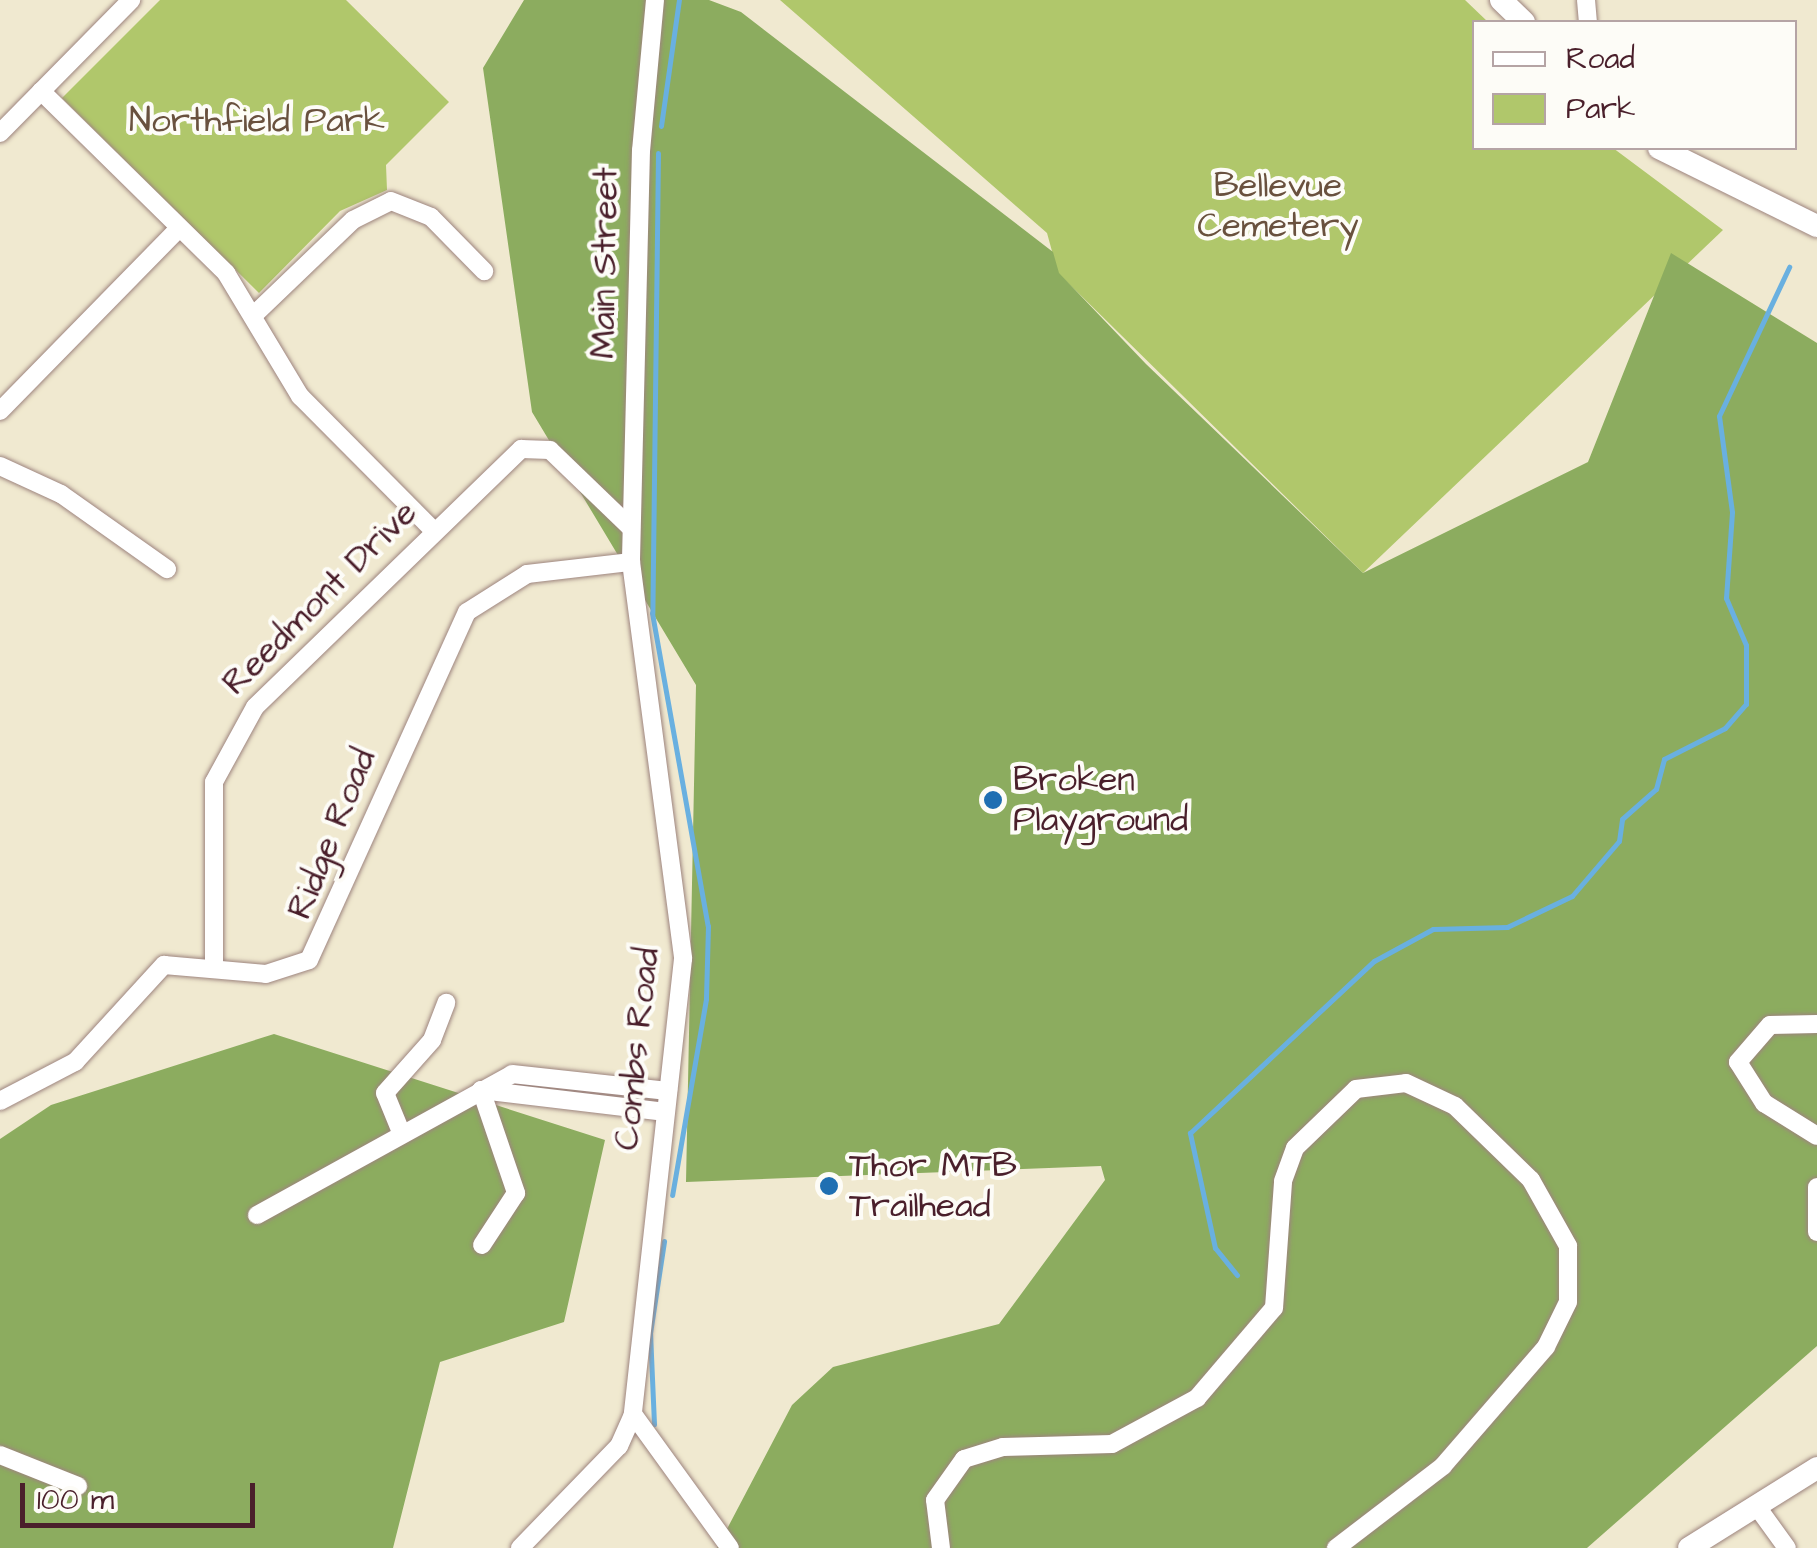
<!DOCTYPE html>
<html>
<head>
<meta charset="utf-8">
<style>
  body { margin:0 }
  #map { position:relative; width:1817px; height:1548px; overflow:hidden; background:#f0e9d0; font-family:"Architects Daughter",sans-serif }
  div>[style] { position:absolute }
  .green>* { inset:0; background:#b0c76b }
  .forest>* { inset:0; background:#8cac5f }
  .stream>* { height:5px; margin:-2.5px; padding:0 2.5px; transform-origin:2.5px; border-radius:2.5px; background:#69b0e0 }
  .roads { filter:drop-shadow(0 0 2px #9d847e) drop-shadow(0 0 2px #9d847e) }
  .minor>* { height:18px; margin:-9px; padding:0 9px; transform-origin:9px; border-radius:9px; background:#fff }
  .tertiary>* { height:22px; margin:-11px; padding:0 11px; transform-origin:11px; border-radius:11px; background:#fff }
  .dots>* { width:28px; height:28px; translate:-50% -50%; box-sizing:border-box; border:5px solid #fdfcf7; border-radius:50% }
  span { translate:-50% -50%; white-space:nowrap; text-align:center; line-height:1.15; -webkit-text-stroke:8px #fdfcf7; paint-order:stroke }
  .park-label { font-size:35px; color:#69513e }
  .street-label { font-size:35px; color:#4a1f2b }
  .poi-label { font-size:35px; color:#4a1f2b }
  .left { translate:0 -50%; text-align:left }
  .legend { position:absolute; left:1472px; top:20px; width:325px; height:130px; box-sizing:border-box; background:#fdfcf7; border:2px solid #b5a4a5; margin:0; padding:12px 18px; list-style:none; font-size:30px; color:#4a1f2b }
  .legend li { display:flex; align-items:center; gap:20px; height:50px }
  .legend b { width:50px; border:2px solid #b5a4a5 }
  .scale { position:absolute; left:20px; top:1483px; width:235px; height:45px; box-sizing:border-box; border:5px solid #4a1f2b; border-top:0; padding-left:12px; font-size:30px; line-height:35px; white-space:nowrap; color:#4a1f2b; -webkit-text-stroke:8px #fdfcf7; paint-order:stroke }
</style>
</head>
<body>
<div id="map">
  <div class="green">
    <div style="clip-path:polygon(160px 0,346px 0,449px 102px,386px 165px,387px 190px,340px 211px,259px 293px,62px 98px)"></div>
    <div style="clip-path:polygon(780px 0,1465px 0,1488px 22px,1474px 22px,1474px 148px,1613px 148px,1723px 230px,1363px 573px,1058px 273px,1047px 233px)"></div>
  </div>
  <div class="forest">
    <div style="clip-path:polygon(524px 0,709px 0,741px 12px,1053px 252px,1059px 273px,1146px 364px,1363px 573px,1588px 462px,1671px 253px,1817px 343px,1817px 1346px,1587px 1548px,717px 1548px,792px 1405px,833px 1367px,999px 1324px,1105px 1180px,1101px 1166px,686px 1182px,696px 685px,532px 412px,483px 68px)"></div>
    <div style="clip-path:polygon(274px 1034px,605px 1140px,564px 1322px,440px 1362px,393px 1548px,0 1548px,0 1139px,51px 1105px)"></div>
  </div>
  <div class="stream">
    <div style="left:661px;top:126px;width:127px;rotate:-81.9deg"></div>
    <div style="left:658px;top:153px;width:460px;rotate:90.7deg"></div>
    <div style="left:652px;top:613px;width:318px;rotate:79.9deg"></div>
    <div style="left:708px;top:926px;width:73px;rotate:91.6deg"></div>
    <div style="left:706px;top:999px;width:199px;rotate:99.8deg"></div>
    <div style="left:1237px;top:1275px;width:35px;rotate:-129deg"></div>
    <div style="left:1215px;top:1248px;width:118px;rotate:-102.3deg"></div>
    <div style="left:1190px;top:1133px;width:252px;rotate:-43.1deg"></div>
    <div style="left:1374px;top:961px;width:67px;rotate:-28.5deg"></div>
    <div style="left:1433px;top:929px;width:74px;rotate:-1.5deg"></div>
    <div style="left:1507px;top:927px;width:72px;rotate:-25.5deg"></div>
    <div style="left:1572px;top:896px;width:72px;rotate:-49.5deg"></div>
    <div style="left:1619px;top:841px;width:22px;rotate:-82deg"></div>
    <div style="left:1622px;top:819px;width:45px;rotate:-41.4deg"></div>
    <div style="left:1656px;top:789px;width:31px;rotate:-75deg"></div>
    <div style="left:1664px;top:759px;width:68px;rotate:-26.9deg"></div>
    <div style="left:1725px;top:728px;width:32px;rotate:-49deg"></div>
    <div style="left:1746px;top:704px;width:59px;rotate:-90deg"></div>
    <div style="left:1746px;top:645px;width:51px;rotate:-113.1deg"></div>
    <div style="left:1726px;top:598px;width:86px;rotate:-86deg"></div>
    <div style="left:1732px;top:512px;width:97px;rotate:-97.7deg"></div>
    <div style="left:1719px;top:416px;width:165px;rotate:-64.8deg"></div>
    <div style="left:654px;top:1424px;width:91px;rotate:-92.5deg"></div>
    <div style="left:650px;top:1333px;width:93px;rotate:-81.3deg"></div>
  </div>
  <div class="roads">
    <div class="minor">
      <div style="left:655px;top:0;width:151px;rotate:95.3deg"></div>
      <div style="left:641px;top:150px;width:412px;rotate:91.4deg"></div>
      <div style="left:631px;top:562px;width:400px;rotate:82.5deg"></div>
      <div style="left:683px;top:959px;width:458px;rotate:96.3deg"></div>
      <div style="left:633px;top:1414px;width:165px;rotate:54.1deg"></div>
      <div style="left:1586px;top:0;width:22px;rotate:85deg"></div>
      <div style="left:41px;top:91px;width:260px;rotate:44.5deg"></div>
      <div style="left:226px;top:273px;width:144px;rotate:59deg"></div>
      <div style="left:300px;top:396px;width:189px;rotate:45.2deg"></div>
      <div style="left:0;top:133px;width:187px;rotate:-45.4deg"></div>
      <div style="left:257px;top:312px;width:133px;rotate:-43.8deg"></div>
      <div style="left:353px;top:220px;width:42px;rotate:-26.6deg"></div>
      <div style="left:391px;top:201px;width:43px;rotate:21.8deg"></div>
      <div style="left:431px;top:217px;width:76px;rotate:45.5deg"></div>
      <div style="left:0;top:411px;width:256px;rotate:-45.6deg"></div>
      <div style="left:0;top:466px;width:67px;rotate:24.7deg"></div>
      <div style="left:61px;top:494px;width:130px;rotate:35.3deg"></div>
      <div style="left:214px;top:964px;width:182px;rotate:-90deg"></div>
      <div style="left:214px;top:782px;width:85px;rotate:-61.3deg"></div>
      <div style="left:255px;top:707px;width:371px;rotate:-44.1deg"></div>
      <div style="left:521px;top:449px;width:29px;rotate:2deg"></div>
      <div style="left:550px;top:450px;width:112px;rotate:43.9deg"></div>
      <div style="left:1817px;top:1024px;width:47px;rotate:178.8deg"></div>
      <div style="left:1770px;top:1025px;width:49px;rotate:130.9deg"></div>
      <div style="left:1738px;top:1062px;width:49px;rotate:57.6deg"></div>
      <div style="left:1764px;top:1103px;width:62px;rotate:31.9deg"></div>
      <div style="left:481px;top:1090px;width:186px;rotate:6.8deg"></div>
      <div style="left:481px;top:1090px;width:109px;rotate:71.2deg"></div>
      <div style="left:516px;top:1193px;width:62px;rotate:123.2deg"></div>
      <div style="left:0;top:1101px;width:85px;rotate:-27.5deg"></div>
      <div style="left:75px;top:1062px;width:132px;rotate:-47.5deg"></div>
      <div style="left:164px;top:965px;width:102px;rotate:5deg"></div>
      <div style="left:266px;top:974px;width:45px;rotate:-18deg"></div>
      <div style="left:309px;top:960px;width:382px;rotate:-65.6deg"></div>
      <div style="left:467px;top:612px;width:71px;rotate:-32.3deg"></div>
      <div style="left:527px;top:574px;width:105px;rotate:-6.6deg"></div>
      <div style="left:401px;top:1132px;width:42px;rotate:-112.3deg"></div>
      <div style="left:385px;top:1093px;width:71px;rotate:-48.4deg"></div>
      <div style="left:432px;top:1040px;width:40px;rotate:-69deg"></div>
      <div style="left:1817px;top:1187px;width:45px;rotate:90deg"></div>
      <div style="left:257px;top:1215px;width:291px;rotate:-28.9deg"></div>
      <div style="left:512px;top:1074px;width:157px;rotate:6.2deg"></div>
      <div style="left:0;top:1455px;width:84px;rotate:21.7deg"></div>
      <div style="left:1758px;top:1508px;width:49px;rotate:54.1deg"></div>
      <div style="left:520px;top:1548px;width:142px;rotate:-45.9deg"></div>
      <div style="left:619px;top:1446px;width:35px;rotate:-66deg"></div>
      <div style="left:941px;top:1548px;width:48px;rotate:-97.1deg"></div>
      <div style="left:935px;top:1500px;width:50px;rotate:-54.7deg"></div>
      <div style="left:964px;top:1459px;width:41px;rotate:-17.1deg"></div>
      <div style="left:1003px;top:1447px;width:109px;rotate:-1.6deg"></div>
      <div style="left:1112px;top:1444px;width:97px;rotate:-28.4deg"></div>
      <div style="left:1197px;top:1398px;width:118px;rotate:-49.5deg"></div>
      <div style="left:1274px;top:1308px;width:127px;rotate:-85.9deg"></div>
      <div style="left:1283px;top:1181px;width:35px;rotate:-70deg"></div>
      <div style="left:1295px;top:1148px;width:85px;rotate:-44deg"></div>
      <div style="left:1356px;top:1089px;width:50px;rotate:-6.8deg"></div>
      <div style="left:1406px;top:1083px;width:54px;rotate:25.1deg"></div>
      <div style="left:1455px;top:1106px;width:106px;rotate:44.2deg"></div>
      <div style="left:1531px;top:1180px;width:76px;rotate:60.7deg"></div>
      <div style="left:1568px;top:1246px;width:56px;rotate:90deg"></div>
      <div style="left:1568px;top:1302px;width:50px;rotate:116.1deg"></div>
      <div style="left:1546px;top:1347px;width:157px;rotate:130.9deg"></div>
      <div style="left:1443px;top:1466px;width:135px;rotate:142.5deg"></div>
    </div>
    <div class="tertiary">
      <div style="left:1501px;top:0;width:32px;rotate:44deg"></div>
      <div style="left:1659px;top:148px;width:176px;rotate:26.3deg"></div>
      <div style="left:1689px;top:1548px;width:151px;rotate:-32deg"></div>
    </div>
  </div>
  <div class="dots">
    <div style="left:993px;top:800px;background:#1f6fb2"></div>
    <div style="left:829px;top:1186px;background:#1f6fb2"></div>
  </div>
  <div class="park-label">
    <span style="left:257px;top:121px">Northfield Park</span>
    <span style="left:1278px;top:206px">Bellevue<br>Cemetery</span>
  </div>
  <div class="street-label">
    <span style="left:605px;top:263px;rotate:-89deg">Main Street</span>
    <span style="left:320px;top:598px;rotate:-45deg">Reedmont Drive</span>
    <span style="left:332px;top:834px;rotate:-68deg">Ridge Road</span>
    <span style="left:637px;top:1049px;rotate:-84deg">Combs Road</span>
  </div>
  <div class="poi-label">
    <span class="left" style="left:1013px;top:800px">Broken<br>Playground</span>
    <span class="left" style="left:849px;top:1186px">Thor MTB<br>Trailhead</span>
  </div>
  <ul class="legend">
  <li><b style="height:12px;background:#fff"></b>Road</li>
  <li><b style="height:28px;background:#b0c76b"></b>Park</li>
  </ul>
  <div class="scale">100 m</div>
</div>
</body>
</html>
